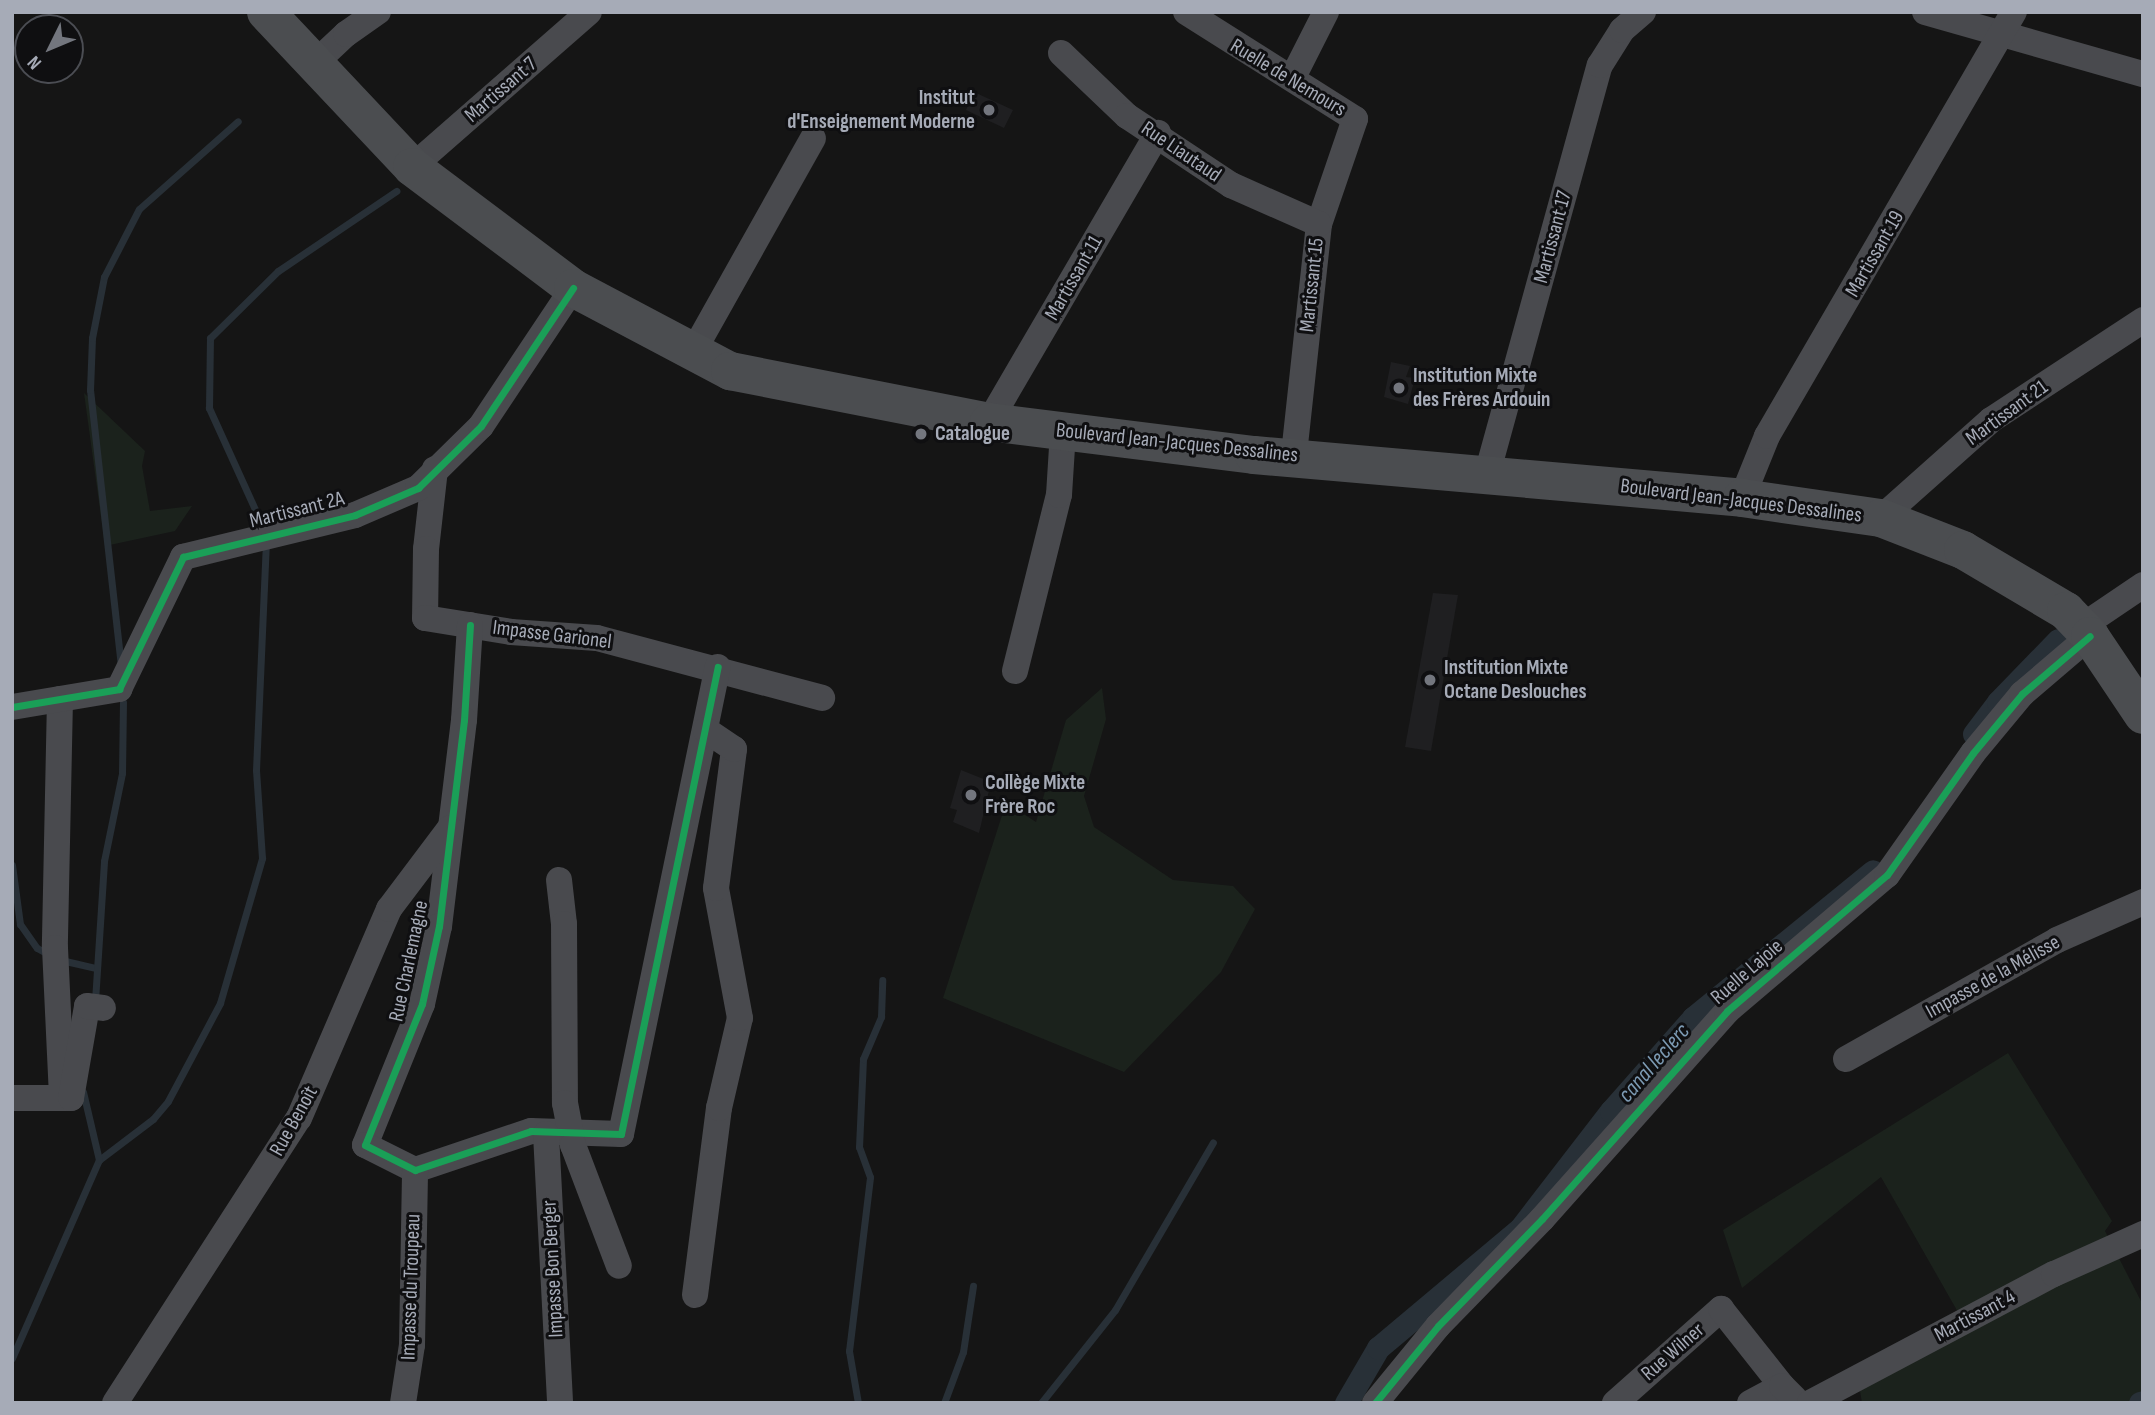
<!DOCTYPE html>
<html>
<head>
<meta charset="utf-8">
<style>
  body { margin:0 }
  #map { position:relative; width:2155px; height:1415px; overflow:hidden; background:#151515; font-family:"Sofia Sans Condensed",sans-serif }
  div>[style] { position:absolute }
  .built>* { inset:0; background:#1f1f21 }
  .green>* { inset:0; background:#1b221c }
  .stream>* { height:7px; margin:-3.5px; padding:0 3.5px; transform-origin:3.5px; border-radius:3.5px; background:#283037 }
  .canal>* { height:23px; margin:-11.5px; padding:0 11.5px; transform-origin:11.5px; border-radius:11.5px; background:#283037 }
  .street>* { height:26px; margin:-13px; padding:0 13px; transform-origin:13px; border-radius:13px; background:#494a4e }
  .primary>* { height:38px; margin:-19px; padding:0 19px; transform-origin:19px; border-radius:19px; background:#4b4d50 }
  .cycleway>* { height:7px; margin:-3.5px; padding:0 3.5px; transform-origin:3.5px; border-radius:3.5px; background:#1a9f57 }
  .dots>* { width:19px; height:19px; translate:-50% -50%; box-sizing:border-box; border:4px solid #0f0f11; border-radius:50% }
  span { translate:-50% -50%; white-space:nowrap; text-align:center; line-height:1.15; -webkit-text-stroke:6px #0f0f11; paint-order:stroke }
  .street-label { font-size:21px; color:#a6abb7 }
  .poi-label { font-size:21px; color:#a6abb7; font-weight:700 }
  .right { translate:-100% -50%; text-align:right }
  .left { translate:0 -50%; text-align:left }
  .water-label { font-size:23px; color:#7c9ab3; font-style:italic }
  .frame { position:absolute; inset:0; border:14px solid #a6abb7; pointer-events:none }
  .north { position:absolute; left:14px; top:14px; width:70px; height:70px; box-sizing:border-box; background:#0f0f11; border:2px solid #4b4d53; border-radius:50%; rotate:227deg; font-size:19px; font-weight:700; line-height:28px; text-align:center; color:#a6abb7 }
  .north::after { content:''; display:block; margin:auto; width:24px; height:32px; background:#73767e; clip-path:polygon(50% 0,100% 100%,50% 72%,0 100%) }
</style>
</head>
<body>
<div id="map">
  <div class="built">
    <div style="clip-path:polygon(974px 92px,1013px 110px,1004px 128px,966px 110px)"></div>
    <div style="clip-path:polygon(1391px 362px,1410px 366px,1406px 377px,1415px 378px,1408px 404px,1384px 397px)"></div>
    <div style="clip-path:polygon(1433px 593px,1458px 595px,1431px 751px,1405px 747px)"></div>
    <div style="clip-path:polygon(961px 770px,991px 782px,979px 833px,953px 822px,957px 810px,950px 808px)"></div>
  </div>
  <div class="green">
    <div style="clip-path:polygon(84px 393px,145px 451px,142px 466px,150px 511px,192px 506px,175px 531px,105px 546px)"></div>
    <div style="clip-path:polygon(1102px 688px,1106px 719px,1084px 796px,1094px 827px,1173px 880px,1233px 886px,1255px 909px,1221px 972px,1124px 1072px,943px 998px,1006px 803px,1036px 822px,1066px 720px)"></div>
    <div style="clip-path:polygon(2008px 1053px,2112px 1221px,2105px 1231px,2143px 1305px,2143px 1403px,1862px 1403px,1859px 1385px,1967px 1328px,1881px 1177px,1742px 1288px,1723px 1230px)"></div>
  </div>
  <div class="stream">
    <div style="left:263px;top:527px;width:131px;rotate:-114.4deg"></div>
    <div style="left:209px;top:408px;width:70px;rotate:-89.2deg"></div>
    <div style="left:210px;top:338px;width:95px;rotate:-44.6deg"></div>
    <div style="left:278px;top:271px;width:143px;rotate:-34.1deg"></div>
    <div style="left:121px;top:666px;width:278px;rotate:-96.4deg"></div>
    <div style="left:90px;top:390px;width:52px;rotate:-87.8deg"></div>
    <div style="left:92px;top:338px;width:62px;rotate:-78.9deg"></div>
    <div style="left:104px;top:277px;width:76px;rotate:-62.8deg"></div>
    <div style="left:139px;top:209px;width:132px;rotate:-41.6deg"></div>
    <div style="left:12px;top:865px;width:60px;rotate:82.3deg"></div>
    <div style="left:20px;top:924px;width:29px;rotate:55deg"></div>
    <div style="left:37px;top:948px;width:13px;rotate:29deg"></div>
    <div style="left:61px;top:960px;width:36px;rotate:13deg"></div>
    <div style="left:95px;top:1001px;width:140px;rotate:-86.3deg"></div>
    <div style="left:104px;top:861px;width:90px;rotate:-78.4deg"></div>
    <div style="left:122px;top:773px;width:71px;rotate:-89.2deg"></div>
    <div style="left:99px;top:1160px;width:68px;rotate:-37.2deg"></div>
    <div style="left:153px;top:1119px;width:23px;rotate:-50deg"></div>
    <div style="left:168px;top:1101px;width:111px;rotate:-62deg"></div>
    <div style="left:220px;top:1003px;width:151px;rotate:-73.8deg"></div>
    <div style="left:262px;top:858px;width:88px;rotate:-93.9deg"></div>
    <div style="left:256px;top:770px;width:225px;rotate:-87.5deg"></div>
    <div style="left:12px;top:1358px;width:216px;rotate:-66.3deg"></div>
    <div style="left:99px;top:1160px;width:70px;rotate:-103.2deg"></div>
    <div style="left:858px;top:1403px;width:53px;rotate:-99.8deg"></div>
    <div style="left:849px;top:1351px;width:175px;rotate:-83.1deg"></div>
    <div style="left:870px;top:1177px;width:32px;rotate:-110deg"></div>
    <div style="left:859px;top:1147px;width:88px;rotate:-87.4deg"></div>
    <div style="left:863px;top:1059px;width:46px;rotate:-66.8deg"></div>
    <div style="left:881px;top:1017px;width:37px;rotate:-88deg"></div>
    <div style="left:944px;top:1403px;width:54px;rotate:-69.6deg"></div>
    <div style="left:963px;top:1352px;width:67px;rotate:-81.4deg"></div>
    <div style="left:1041px;top:1403px;width:119px;rotate:-51.5deg"></div>
    <div style="left:1115px;top:1310px;width:194px;rotate:-59.7deg"></div>
  </div>
  <div class="canal">
    <div style="left:1974px;top:734px;width:40px;rotate:-53deg"></div>
    <div style="left:1998px;top:702px;width:86px;rotate:-45.9deg"></div>
    <div style="left:1346px;top:1403px;width:64px;rotate:-59.8deg"></div>
    <div style="left:1378px;top:1348px;width:185px;rotate:-40deg"></div>
    <div style="left:1520px;top:1229px;width:149px;rotate:-52.4deg"></div>
    <div style="left:1611px;top:1111px;width:124px;rotate:-48.6deg"></div>
    <div style="left:1693px;top:1018px;width:232px;rotate:-39.2deg"></div>
    <div style="left:2140px;top:1403px;width:3px;rotate:-18deg"></div>
  </div>
  <div class="street">
    <div style="left:1186px;top:12px;width:200px;rotate:32.3deg"></div>
    <div style="left:1355px;top:119px;width:111px;rotate:108.9deg"></div>
    <div style="left:1319px;top:224px;width:233px;rotate:96.2deg"></div>
    <div style="left:1925px;top:12px;width:227px;rotate:15.9deg"></div>
    <div style="left:1061px;top:53px;width:91px;rotate:43.7deg"></div>
    <div style="left:1127px;top:116px;width:125px;rotate:33.6deg"></div>
    <div style="left:1231px;top:185px;width:96px;rotate:23.9deg"></div>
    <div style="left:314px;top:64px;width:44px;rotate:-43.2deg"></div>
    <div style="left:346px;top:34px;width:39px;rotate:-35deg"></div>
    <div style="left:1293px;top:77px;width:73px;rotate:-63.1deg"></div>
    <div style="left:412px;top:167px;width:235px;rotate:-41.2deg"></div>
    <div style="left:693px;top:352px;width:245px;rotate:-60.7deg"></div>
    <div style="left:989px;top:422px;width:335px;rotate:-59.7deg"></div>
    <div style="left:435px;top:469px;width:81px;rotate:96.4deg"></div>
    <div style="left:426px;top:549px;width:69px;rotate:90.8deg"></div>
    <div style="left:425px;top:618px;width:87px;rotate:9.2deg"></div>
    <div style="left:511px;top:632px;width:86px;rotate:4deg"></div>
    <div style="left:597px;top:638px;width:233px;rotate:14.9deg"></div>
    <div style="left:1487px;top:474px;width:424px;rotate:-74.6deg"></div>
    <div style="left:1600px;top:65px;width:41px;rotate:-57.8deg"></div>
    <div style="left:1622px;top:30px;width:28px;rotate:-41deg"></div>
    <div style="left:1742px;top:498px;width:67px;rotate:-68deg"></div>
    <div style="left:1767px;top:436px;width:491px;rotate:-59.8deg"></div>
    <div style="left:1881px;top:518px;width:147px;rotate:-41.7deg"></div>
    <div style="left:1991px;top:420px;width:182px;rotate:-33.3deg"></div>
    <div style="left:470px;top:625px;width:95px;rotate:93.6deg"></div>
    <div style="left:464px;top:720px;width:208px;rotate:96.9deg"></div>
    <div style="left:439px;top:926px;width:80px;rotate:102.3deg"></div>
    <div style="left:422px;top:1004px;width:152px;rotate:112deg"></div>
    <div style="left:365px;top:1145px;width:56px;rotate:26.6deg"></div>
    <div style="left:415px;top:1170px;width:122px;rotate:-18.6deg"></div>
    <div style="left:531px;top:1131px;width:90px;rotate:1.9deg"></div>
    <div style="left:621px;top:1134px;width:477px;rotate:-78.3deg"></div>
    <div style="left:2081px;top:627px;width:75px;rotate:-34.1deg"></div>
    <div style="left:1015px;top:671px;width:181px;rotate:-76deg"></div>
    <div style="left:1059px;top:495px;width:64px;rotate:-86.4deg"></div>
    <div style="left:60px;top:699px;width:249px;rotate:91.2deg"></div>
    <div style="left:55px;top:948px;width:150px;rotate:87.3deg"></div>
    <div style="left:12px;top:707px;width:109px;rotate:-9.5deg"></div>
    <div style="left:119px;top:689px;width:147px;rotate:-64.1deg"></div>
    <div style="left:183px;top:557px;width:177px;rotate:-13.7deg"></div>
    <div style="left:355px;top:515px;width:69px;rotate:-23.2deg"></div>
    <div style="left:418px;top:488px;width:88px;rotate:-44.5deg"></div>
    <div style="left:481px;top:426px;width:166px;rotate:-56.3deg"></div>
    <div style="left:559px;top:880px;width:44px;rotate:83.5deg"></div>
    <div style="left:564px;top:924px;width:179px;rotate:89.7deg"></div>
    <div style="left:565px;top:1103px;width:43px;rotate:79.2deg"></div>
    <div style="left:573px;top:1145px;width:129px;rotate:69.2deg"></div>
    <div style="left:1846px;top:1059px;width:242px;rotate:-29.4deg"></div>
    <div style="left:2057px;top:940px;width:94px;rotate:-23.8deg"></div>
    <div style="left:12px;top:1098px;width:59px"></div>
    <div style="left:71px;top:1098px;width:93px;rotate:-80.1deg"></div>
    <div style="left:87px;top:1006px;width:16px;rotate:7deg"></div>
    <div style="left:546px;top:1134px;width:269px;rotate:87deg"></div>
    <div style="left:695px;top:1295px;width:189px;rotate:-82.7deg"></div>
    <div style="left:719px;top:1108px;width:92px;rotate:-76.9deg"></div>
    <div style="left:740px;top:1018px;width:132px;rotate:-100.5deg"></div>
    <div style="left:716px;top:888px;width:140px;rotate:-82.6deg"></div>
    <div style="left:734px;top:749px;width:34px;rotate:-146deg"></div>
    <div style="left:115px;top:1403px;width:339px;rotate:-57.2deg"></div>
    <div style="left:299px;top:1118px;width:228px;rotate:-66.7deg"></div>
    <div style="left:389px;top:909px;width:101px;rotate:-53deg"></div>
    <div style="left:403px;top:1403px;width:59px;rotate:-81.2deg"></div>
    <div style="left:412px;top:1345px;width:175px;rotate:-89deg"></div>
    <div style="left:1375px;top:1403px;width:99px;rotate:-50.7deg"></div>
    <div style="left:1438px;top:1326px;width:149px;rotate:-45.8deg"></div>
    <div style="left:1542px;top:1219px;width:278px;rotate:-48.3deg"></div>
    <div style="left:1727px;top:1011px;width:210px;rotate:-40.4deg"></div>
    <div style="left:1887px;top:875px;width:149px;rotate:-54.8deg"></div>
    <div style="left:1973px;top:753px;width:77px;rotate:-50.3deg"></div>
    <div style="left:2022px;top:694px;width:89px;rotate:-40.5deg"></div>
    <div style="left:1615px;top:1403px;width:142px;rotate:-41.6deg"></div>
    <div style="left:1721px;top:1309px;width:98px;rotate:51.6deg"></div>
    <div style="left:1750px;top:1403px;width:36px;rotate:-28deg"></div>
    <div style="left:1782px;top:1386px;width:18px;rotate:45deg"></div>
    <div style="left:1810px;top:1403px;width:276px;rotate:-27.9deg"></div>
    <div style="left:2054px;top:1274px;width:98px;rotate:-24.2deg"></div>
  </div>
  <div class="primary">
    <div style="left:266px;top:12px;width:213px;rotate:46.7deg"></div>
    <div style="left:412px;top:167px;width:201px;rotate:36.9deg"></div>
    <div style="left:573px;top:288px;width:178px;rotate:27.9deg"></div>
    <div style="left:730px;top:371px;width:264px;rotate:11.1deg"></div>
    <div style="left:989px;top:422px;width:267px;rotate:7.1deg"></div>
    <div style="left:1254px;top:455px;width:490px;rotate:5deg"></div>
    <div style="left:1742px;top:498px;width:140px;rotate:8.2deg"></div>
    <div style="left:1881px;top:518px;width:88px;rotate:21.3deg"></div>
    <div style="left:1963px;top:550px;width:120px;rotate:30.6deg"></div>
    <div style="left:2066px;top:611px;width:35px;rotate:46deg"></div>
    <div style="left:2090px;top:636px;width:95px;rotate:56.1deg"></div>
  </div>
  <div class="cycleway">
    <div style="left:470px;top:625px;width:95px;rotate:93.6deg"></div>
    <div style="left:464px;top:720px;width:208px;rotate:96.9deg"></div>
    <div style="left:439px;top:926px;width:80px;rotate:102.3deg"></div>
    <div style="left:422px;top:1004px;width:152px;rotate:112deg"></div>
    <div style="left:365px;top:1145px;width:56px;rotate:26.6deg"></div>
    <div style="left:415px;top:1170px;width:122px;rotate:-18.6deg"></div>
    <div style="left:531px;top:1131px;width:90px;rotate:1.9deg"></div>
    <div style="left:621px;top:1134px;width:477px;rotate:-78.3deg"></div>
    <div style="left:12px;top:707px;width:109px;rotate:-9.5deg"></div>
    <div style="left:119px;top:689px;width:147px;rotate:-64.1deg"></div>
    <div style="left:183px;top:557px;width:177px;rotate:-13.7deg"></div>
    <div style="left:355px;top:515px;width:69px;rotate:-23.2deg"></div>
    <div style="left:418px;top:488px;width:88px;rotate:-44.5deg"></div>
    <div style="left:481px;top:426px;width:166px;rotate:-56.3deg"></div>
    <div style="left:1375px;top:1403px;width:99px;rotate:-50.7deg"></div>
    <div style="left:1438px;top:1326px;width:149px;rotate:-45.8deg"></div>
    <div style="left:1542px;top:1219px;width:278px;rotate:-48.3deg"></div>
    <div style="left:1727px;top:1011px;width:210px;rotate:-40.4deg"></div>
    <div style="left:1887px;top:875px;width:149px;rotate:-54.8deg"></div>
    <div style="left:1973px;top:753px;width:77px;rotate:-50.3deg"></div>
    <div style="left:2022px;top:694px;width:89px;rotate:-40.5deg"></div>
  </div>
  <div class="dots">
    <div style="left:989px;top:110px;background:#73767e"></div>
    <div style="left:1399px;top:388px;background:#73767e"></div>
    <div style="left:921px;top:434px;background:#73767e"></div>
    <div style="left:1430px;top:680px;background:#73767e"></div>
    <div style="left:971px;top:795px;background:#73767e"></div>
  </div>
  <div class="street-label">
    <span style="left:1288px;top:78px;rotate:31deg">Ruelle de Nemours</span>
    <span style="left:501px;top:90px;rotate:-41deg">Martissant 7</span>
    <span style="left:1181px;top:152px;rotate:34deg">Rue Liautaud</span>
    <span style="left:1553px;top:237px;rotate:-75deg">Martissant 17</span>
    <span style="left:1875px;top:254px;rotate:-60deg">Martissant 19</span>
    <span style="left:1074px;top:278px;rotate:-60deg">Martissant 11</span>
    <span style="left:1312px;top:285px;rotate:-84deg">Martissant 15</span>
    <span style="left:2007px;top:413px;rotate:-36deg">Martissant 21</span>
    <span style="left:1177px;top:443px;rotate:6deg">Boulevard Jean-Jacques Dessalines</span>
    <span style="left:1741px;top:501px;rotate:7deg">Boulevard Jean-Jacques Dessalines</span>
    <span style="left:297px;top:510px;rotate:-14deg">Martissant 2A</span>
    <span style="left:552px;top:635px;rotate:7deg">Impasse Garionel</span>
    <span style="left:409px;top:961px;rotate:-78deg">Rue Charlemagne</span>
    <span style="left:1747px;top:972px;rotate:-41deg">Ruelle Lajoie</span>
    <span style="left:1993px;top:977px;rotate:-29deg">Impasse de la Mélisse</span>
    <span style="left:294px;top:1121px;rotate:-61deg">Rue Benoît</span>
    <span style="left:553px;top:1269px;rotate:-93deg">Impasse Bon Berger</span>
    <span style="left:411px;top:1287px;rotate:-88deg">Impasse du Troupeau</span>
    <span style="left:1975px;top:1316px;rotate:-28deg">Martissant 4</span>
    <span style="left:1673px;top:1352px;rotate:-41deg">Rue Wilner</span>
  </div>
  <div class="poi-label">
    <span class="right" style="left:975px;top:110px">Institut<br>d'Enseignement Moderne</span>
    <span class="left" style="left:1413px;top:388px">Institution Mixte<br>des Frères Ardouin</span>
    <span class="left" style="left:935px;top:434px">Catalogue</span>
    <span class="left" style="left:1444px;top:680px">Institution Mixte<br>Octane Deslouches</span>
    <span class="left" style="left:985px;top:795px">Collège Mixte<br>Frère Roc</span>
  </div>
  <div class="water-label">
    <span style="left:1654px;top:1063px;rotate:-49deg">canal leclerc</span>
  </div>
  <div class="frame"></div>
  <div class="north">N</div>
</div>
</body>
</html>
